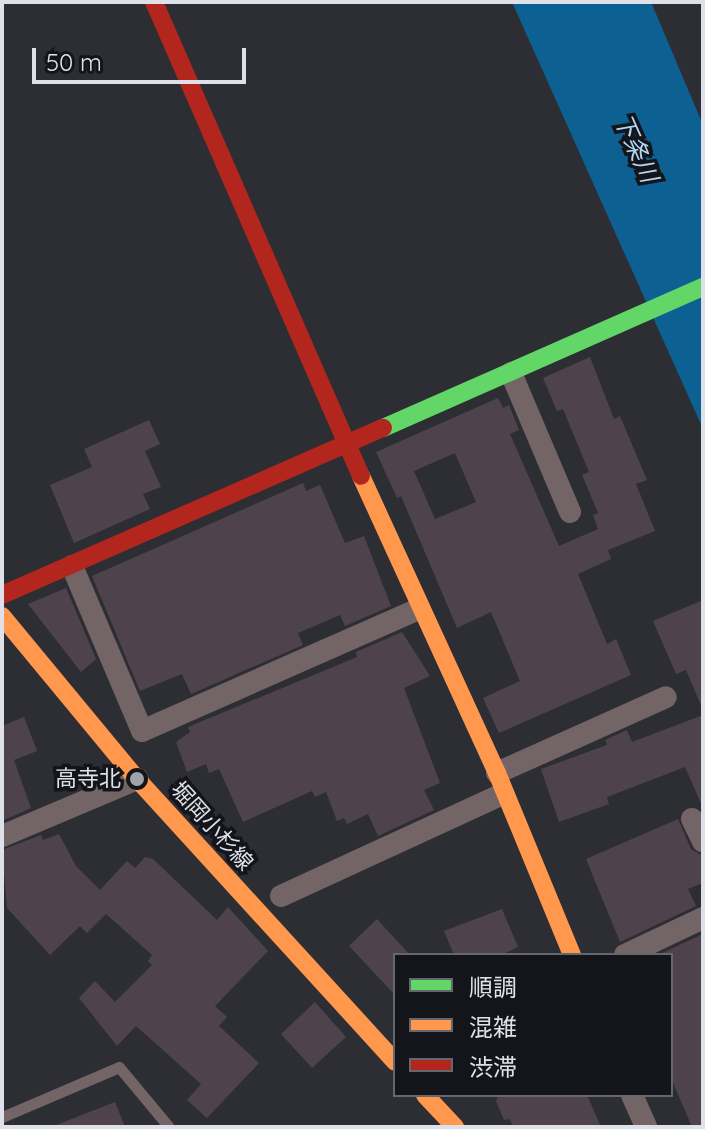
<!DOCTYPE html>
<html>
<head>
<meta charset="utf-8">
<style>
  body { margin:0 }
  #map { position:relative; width:705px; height:1129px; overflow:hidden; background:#2c2e34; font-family:Quicksand,"Noto Sans JP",sans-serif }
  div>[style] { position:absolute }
  .water>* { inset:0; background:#0d6192 }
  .building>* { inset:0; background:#4e434d }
  .lane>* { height:11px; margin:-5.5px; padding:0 5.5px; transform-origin:5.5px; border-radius:5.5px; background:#736565 }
  .street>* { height:22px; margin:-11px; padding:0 11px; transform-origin:11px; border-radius:11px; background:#736565 }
  .fast>* { height:18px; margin:-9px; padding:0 9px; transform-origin:9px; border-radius:9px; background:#63d668 }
  .slow>* { height:18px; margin:-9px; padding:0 9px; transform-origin:9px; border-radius:9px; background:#ff974d }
  .jam>* { height:18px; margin:-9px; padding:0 9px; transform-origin:9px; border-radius:9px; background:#b3261e }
  .dots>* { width:22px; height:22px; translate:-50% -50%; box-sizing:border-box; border:4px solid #13151a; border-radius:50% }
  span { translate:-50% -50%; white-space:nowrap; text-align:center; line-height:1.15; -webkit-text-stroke:7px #13151a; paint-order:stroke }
  .poi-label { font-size:22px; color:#dee1e9 }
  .right { translate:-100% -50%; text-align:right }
  .street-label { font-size:22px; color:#dee1e9 }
  .water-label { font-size:24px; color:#b1d7f5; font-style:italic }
  .frame { position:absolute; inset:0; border:4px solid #dee1e9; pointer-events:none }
  .legend { position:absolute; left:393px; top:953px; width:280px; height:144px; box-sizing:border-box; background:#13151a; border:2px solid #64676d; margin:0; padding:10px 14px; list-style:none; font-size:24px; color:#dee1e9 }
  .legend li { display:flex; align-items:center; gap:16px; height:40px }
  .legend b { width:40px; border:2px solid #64676d }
  .scale { position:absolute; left:32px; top:48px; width:214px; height:36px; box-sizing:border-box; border:4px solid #dee1e9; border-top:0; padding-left:10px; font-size:24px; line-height:28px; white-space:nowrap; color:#dee1e9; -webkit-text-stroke:6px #13151a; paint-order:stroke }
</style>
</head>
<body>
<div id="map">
  <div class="water">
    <div style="clip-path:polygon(512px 2px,651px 2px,703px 125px,703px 429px)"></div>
  </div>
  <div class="building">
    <div style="clip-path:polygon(evenodd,590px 357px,614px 419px,620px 416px,647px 480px,636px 484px,655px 531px,608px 550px,611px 559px,578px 574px,607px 644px,616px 639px,631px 675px,499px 733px,483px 698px,520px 681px,491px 612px,457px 628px,401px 496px,397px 498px,376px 452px,498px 398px,503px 408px,509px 405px,519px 430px,510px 434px,559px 546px,598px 529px,593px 515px,598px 513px,582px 475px,589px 472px,563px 409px,557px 411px,543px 378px,590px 357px,455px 453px,476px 502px,435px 519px,414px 471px,455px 453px)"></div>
    <div style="clip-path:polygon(149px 420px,160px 444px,145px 451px,161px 487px,143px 494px,150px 509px,74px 543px,50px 485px,92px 467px,84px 449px)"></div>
    <div style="clip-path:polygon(303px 483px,306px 491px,320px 485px,345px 543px,364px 536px,391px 606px,345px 626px,340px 615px,298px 633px,303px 645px,191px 694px,182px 674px,140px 691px,92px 576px)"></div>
    <div style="clip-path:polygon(66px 588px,96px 659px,81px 672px,28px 604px)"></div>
    <div style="clip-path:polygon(703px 600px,703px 710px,686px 670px,676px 674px,653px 621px)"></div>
    <div style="clip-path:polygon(402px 632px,430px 676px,404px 688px,440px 783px,424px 790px,434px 810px,378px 836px,368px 814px,347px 824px,344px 818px,337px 821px,326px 792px,315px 797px,312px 791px,243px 822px,219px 769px,209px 773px,206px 764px,187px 772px,176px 742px,190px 732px,188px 727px,357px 657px,356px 652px)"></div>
    <div style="clip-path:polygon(703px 715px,703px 808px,685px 767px,607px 797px,609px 804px,559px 822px,541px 769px,607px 745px,605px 740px,627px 730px,632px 742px)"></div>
    <div style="clip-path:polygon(24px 717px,37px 751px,14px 760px,31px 808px,2px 821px,2px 726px)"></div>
    <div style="clip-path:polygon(678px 819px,691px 849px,703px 856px,703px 883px,688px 889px,696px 906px,620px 942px,586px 859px)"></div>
    <div style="clip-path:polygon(59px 834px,76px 866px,100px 890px,127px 861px,135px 868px,145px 857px,153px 859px,217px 920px,228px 907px,268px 951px,215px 1006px,227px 1017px,219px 1026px,259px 1063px,207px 1118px,187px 1100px,201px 1084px,136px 1026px,117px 1046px,79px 998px,95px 981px,115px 1002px,152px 965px,148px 961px,152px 955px,106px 914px,87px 933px,80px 926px,50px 955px,7px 908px,2px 850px,41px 835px,43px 840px)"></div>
    <div style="clip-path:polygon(502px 909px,518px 947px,501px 955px,454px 955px,444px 931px)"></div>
    <div style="clip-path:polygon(377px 919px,410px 955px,395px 955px,395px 995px,349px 946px)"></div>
    <div style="clip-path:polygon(703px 934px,703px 1127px,692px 1127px,671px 1078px,671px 955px,658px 955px)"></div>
    <div style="clip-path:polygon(315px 1002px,346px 1037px,312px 1068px,281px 1034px)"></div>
    <div style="clip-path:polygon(499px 1095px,587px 1095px,601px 1127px,513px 1127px,510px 1119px,504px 1120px,496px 1101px)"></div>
    <div style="clip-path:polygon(115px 1102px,125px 1127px,57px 1127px,56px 1125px)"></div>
  </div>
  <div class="lane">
    <div style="left:2px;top:1117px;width:127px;rotate:-23.1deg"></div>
    <div style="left:119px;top:1067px;width:78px;rotate:50.2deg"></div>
  </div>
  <div class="street">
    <div style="left:511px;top:373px;width:151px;rotate:67deg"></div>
    <div style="left:72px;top:566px;width:179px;rotate:67deg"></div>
    <div style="left:142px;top:731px;width:303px;rotate:-23.8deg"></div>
    <div style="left:497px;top:773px;width:185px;rotate:-24.2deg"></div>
    <div style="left:692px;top:819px;width:25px;rotate:64deg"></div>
    <div style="left:2px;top:836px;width:147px;rotate:-22.9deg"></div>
    <div style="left:281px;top:896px;width:244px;rotate:-24.7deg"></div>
    <div style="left:625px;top:955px;width:86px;rotate:-25.4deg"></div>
    <div style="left:632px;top:1095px;width:35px;rotate:66deg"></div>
  </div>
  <div class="fast">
    <div style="left:383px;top:428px;width:350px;rotate:-23.8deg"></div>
  </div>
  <div class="slow">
    <div style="left:361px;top:476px;width:327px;rotate:65.4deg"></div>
    <div style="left:497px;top:773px;width:197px;rotate:67.6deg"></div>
    <div style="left:2px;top:616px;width:212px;rotate:50.4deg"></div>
    <div style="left:137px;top:779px;width:383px;rotate:47.6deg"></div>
    <div style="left:425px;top:1095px;width:44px;rotate:46.8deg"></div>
  </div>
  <div class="jam">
    <div style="left:154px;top:2px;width:517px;rotate:66.41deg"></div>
    <div style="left:2px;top:595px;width:416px;rotate:-23.7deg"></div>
  </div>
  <div class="dots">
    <div style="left:137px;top:779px;background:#a0a2aa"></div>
  </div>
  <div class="poi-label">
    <span class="right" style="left:121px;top:779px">高寺北</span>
  </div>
  <div class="street-label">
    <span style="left:212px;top:826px;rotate:48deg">堀岡小杉線</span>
  </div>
  <div class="water-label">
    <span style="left:636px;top:148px;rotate:66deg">下条川</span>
  </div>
  <div class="frame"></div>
  <ul class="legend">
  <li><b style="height:10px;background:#63d668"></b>順調</li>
  <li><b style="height:10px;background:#ff974d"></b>混雑</li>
  <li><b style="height:10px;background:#b3261e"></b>渋滞</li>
  </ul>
  <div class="scale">50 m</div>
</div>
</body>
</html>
